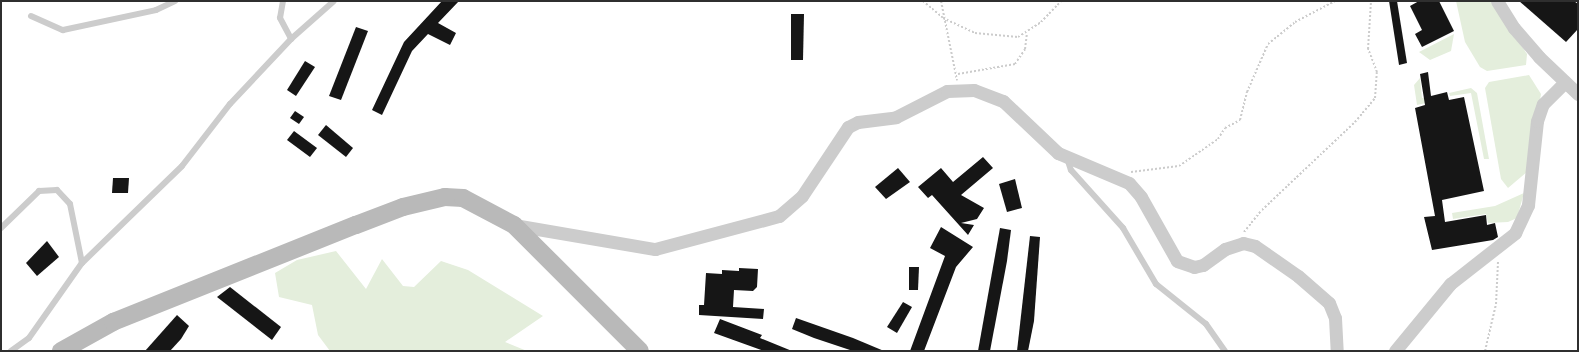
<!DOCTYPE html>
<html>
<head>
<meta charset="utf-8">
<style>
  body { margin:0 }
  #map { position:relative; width:1579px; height:352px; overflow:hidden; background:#fff; font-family:"Archivo Narrow",sans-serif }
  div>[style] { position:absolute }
  .green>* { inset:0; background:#e4eedc }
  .building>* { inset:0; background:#161616 }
  .path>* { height:2px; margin-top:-1px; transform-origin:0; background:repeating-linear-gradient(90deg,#ccc 0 2px,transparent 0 4px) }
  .lane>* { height:6px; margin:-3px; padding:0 3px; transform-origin:3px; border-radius:3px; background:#ccc }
  .street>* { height:13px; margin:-6.5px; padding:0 6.5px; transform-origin:6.5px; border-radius:6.5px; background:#ccc }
  .secondary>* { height:18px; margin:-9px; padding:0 9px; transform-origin:9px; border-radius:9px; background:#b9b9b9 }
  span { translate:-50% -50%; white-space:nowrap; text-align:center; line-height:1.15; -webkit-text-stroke:4px #fff; paint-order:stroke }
  .frame { position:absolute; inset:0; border:2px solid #2f2f2f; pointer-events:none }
</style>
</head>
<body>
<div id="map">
  <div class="green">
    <div style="clip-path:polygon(1456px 1px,1490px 1px,1527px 54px,1526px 65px,1487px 71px,1480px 67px,1465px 42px)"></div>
    <div style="clip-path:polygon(1454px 34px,1451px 51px,1430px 60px,1419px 52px)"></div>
    <div style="clip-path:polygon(1529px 75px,1541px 94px,1528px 171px,1508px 188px,1501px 179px,1485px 88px,1489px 82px)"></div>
    <div style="clip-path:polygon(1420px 78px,1422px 98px,1435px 96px,1435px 101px,1417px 105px,1414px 85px)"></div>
    <div style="clip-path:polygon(1471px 88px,1477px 93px,1489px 159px,1484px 159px,1471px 93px,1450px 96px,1449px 93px)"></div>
    <div style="clip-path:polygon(1524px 193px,1517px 218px,1508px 222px,1488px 223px,1486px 214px,1453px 219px,1452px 213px,1495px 206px)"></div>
    <div style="clip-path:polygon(336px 251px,366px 289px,382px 259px,403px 286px,414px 287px,441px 261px,468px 270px,543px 316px,505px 342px,527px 351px,330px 351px,318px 335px,312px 305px,279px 297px,275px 273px,297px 260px)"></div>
  </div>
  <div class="building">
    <div style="clip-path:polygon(442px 1px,459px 1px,438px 23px,456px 33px,450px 45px,428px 34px,412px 51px,382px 115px,372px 110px,404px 42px)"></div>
    <div style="clip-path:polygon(1389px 1px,1397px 1px,1407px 63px,1399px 65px)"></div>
    <div style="clip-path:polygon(1419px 1px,1439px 1px,1454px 31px,1422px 47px,1415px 34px,1422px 30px,1410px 6px)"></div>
    <div style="clip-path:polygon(1519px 1px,1574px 1px,1578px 4px,1578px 29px,1566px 42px)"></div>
    <div style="clip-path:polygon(791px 14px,804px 14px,803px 60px,791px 60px)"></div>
    <div style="clip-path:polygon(356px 27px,368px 31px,341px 100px,329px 96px)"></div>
    <div style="clip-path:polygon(305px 61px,315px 67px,296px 96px,287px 90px)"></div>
    <div style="clip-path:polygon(1428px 72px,1431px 96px,1447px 92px,1449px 100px,1464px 97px,1484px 191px,1442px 200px,1445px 222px,1486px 215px,1487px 225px,1495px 223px,1498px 237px,1493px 240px,1432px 250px,1424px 217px,1435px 216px,1415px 108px,1425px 105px,1420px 74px)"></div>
    <div style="clip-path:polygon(295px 111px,304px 117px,299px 124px,290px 118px)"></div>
    <div style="clip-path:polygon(326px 125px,353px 148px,346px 157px,318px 135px)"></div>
    <div style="clip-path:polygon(294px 131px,317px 148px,310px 157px,287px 140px)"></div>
    <div style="clip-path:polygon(983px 157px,993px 168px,961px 195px,984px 208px,977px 219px,961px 223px,974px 225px,968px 235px,932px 195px,928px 198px,918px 187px,941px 168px,953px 182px)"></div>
    <div style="clip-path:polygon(898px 168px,910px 182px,886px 199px,875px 187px)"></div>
    <div style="clip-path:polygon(113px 178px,129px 178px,128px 193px,112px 193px)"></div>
    <div style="clip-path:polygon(1015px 179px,1022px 208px,1007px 212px,999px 184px)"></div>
    <div style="clip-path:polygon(941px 227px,973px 247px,956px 267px,924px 351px,910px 351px,945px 256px,930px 248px)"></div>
    <div style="clip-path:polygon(1000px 228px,1011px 230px,1007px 261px,990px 351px,978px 351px)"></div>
    <div style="clip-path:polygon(1030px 236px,1040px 237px,1034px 321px,1028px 351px,1017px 351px)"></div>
    <div style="clip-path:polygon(47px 241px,59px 257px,37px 276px,26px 263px)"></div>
    <div style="clip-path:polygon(909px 267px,919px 267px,918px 290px,909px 290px)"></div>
    <div style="clip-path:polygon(739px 268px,758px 269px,757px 287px,753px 291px,734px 290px,733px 307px,764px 309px,763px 319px,699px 315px,699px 305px,704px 305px,706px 273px,722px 274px,722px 270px,739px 271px)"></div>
    <div style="clip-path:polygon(230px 287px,281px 327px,272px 340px,217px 297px)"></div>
    <div style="clip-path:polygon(903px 302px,912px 307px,897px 333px,887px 327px)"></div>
    <div style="clip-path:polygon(177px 315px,189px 326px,181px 339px,170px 351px,145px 351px)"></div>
    <div style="clip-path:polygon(796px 318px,853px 338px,884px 351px,853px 351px,814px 338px,792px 329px)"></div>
    <div style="clip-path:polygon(720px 319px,762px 335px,760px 338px,792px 351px,764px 351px,714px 333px)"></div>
  </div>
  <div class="path">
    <div style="left:923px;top:1px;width:26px;rotate:40deg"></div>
    <div style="left:943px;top:18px;width:35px;rotate:25deg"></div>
    <div style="left:975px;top:33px;width:43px;rotate:5.3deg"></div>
    <div style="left:1018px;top:37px;width:27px;rotate:-33deg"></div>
    <div style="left:1041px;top:22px;width:29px;rotate:-46deg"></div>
    <div style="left:941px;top:1px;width:81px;rotate:78.6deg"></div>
    <div style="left:958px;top:74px;width:58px;rotate:-10deg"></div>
    <div style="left:1015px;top:64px;width:18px;rotate:-56deg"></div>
    <div style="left:1025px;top:49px;width:16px;rotate:-83deg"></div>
    <div style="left:1131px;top:172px;width:48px;rotate:-7.1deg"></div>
    <div style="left:1179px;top:166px;width:47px;rotate:-34.7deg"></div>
    <div style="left:1218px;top:139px;width:13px;rotate:-58deg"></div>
    <div style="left:1225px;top:128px;width:17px;rotate:-28deg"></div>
    <div style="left:1240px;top:120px;width:29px;rotate:-76deg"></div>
    <div style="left:1247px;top:92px;width:52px;rotate:-66.4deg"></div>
    <div style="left:1268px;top:44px;width:35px;rotate:-39deg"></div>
    <div style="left:1295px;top:22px;width:45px;rotate:-27.7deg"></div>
    <div style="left:1244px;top:232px;width:28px;rotate:-51deg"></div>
    <div style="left:1262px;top:210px;width:128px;rotate:-43.4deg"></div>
    <div style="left:1355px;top:122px;width:31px;rotate:-50deg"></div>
    <div style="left:1375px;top:98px;width:26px;rotate:-86deg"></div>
    <div style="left:1377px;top:72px;width:25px;rotate:-111deg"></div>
    <div style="left:1368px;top:49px;width:48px;rotate:-86.4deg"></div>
    <div style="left:1485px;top:351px;width:48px;rotate:-76.8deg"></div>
    <div style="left:1496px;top:304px;width:42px;rotate:-87.3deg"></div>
  </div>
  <div class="lane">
    <div style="left:283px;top:1px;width:17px;rotate:100deg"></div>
    <div style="left:280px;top:18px;width:24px;rotate:62deg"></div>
    <div style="left:31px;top:16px;width:35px;rotate:24deg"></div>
    <div style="left:63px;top:30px;width:95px;rotate:-12.1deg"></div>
    <div style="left:156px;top:10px;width:21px;rotate:-25deg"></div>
    <div style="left:1067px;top:158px;width:13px;rotate:72deg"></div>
    <div style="left:1071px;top:170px;width:78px;rotate:48.1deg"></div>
    <div style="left:1123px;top:228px;width:65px;rotate:59.5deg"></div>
    <div style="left:1156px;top:284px;width:64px;rotate:38.7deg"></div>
    <div style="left:1206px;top:324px;width:33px;rotate:55deg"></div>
    <div style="left:1px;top:228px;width:53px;rotate:-44.2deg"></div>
    <div style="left:39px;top:191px;width:18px;rotate:-3deg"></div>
    <div style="left:57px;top:190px;width:19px;rotate:47deg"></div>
    <div style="left:70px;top:204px;width:60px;rotate:78.5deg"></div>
    <div style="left:11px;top:351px;width:22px;rotate:-36deg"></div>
    <div style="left:29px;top:338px;width:92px;rotate:-54.8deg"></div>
    <div style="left:82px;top:263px;width:139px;rotate:-44.1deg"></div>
    <div style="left:182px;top:166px;width:78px;rotate:-52.3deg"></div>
    <div style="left:230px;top:104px;width:89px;rotate:-46.8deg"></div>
    <div style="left:291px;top:39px;width:57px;rotate:-41.5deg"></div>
  </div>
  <div class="street">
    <div style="left:1497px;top:1px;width:32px;rotate:58deg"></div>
    <div style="left:1514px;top:28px;width:38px;rotate:49deg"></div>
    <div style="left:1539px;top:57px;width:54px;rotate:43.5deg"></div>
    <div style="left:514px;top:225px;width:143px;rotate:9.7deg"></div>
    <div style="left:655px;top:249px;width:128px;rotate:-14.9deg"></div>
    <div style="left:779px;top:216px;width:30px;rotate:-41deg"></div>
    <div style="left:802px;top:196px;width:83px;rotate:-56.3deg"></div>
    <div style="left:848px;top:127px;width:11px;rotate:-27deg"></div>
    <div style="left:858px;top:122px;width:38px;rotate:-7deg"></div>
    <div style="left:896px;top:117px;width:57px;rotate:-27deg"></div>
    <div style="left:947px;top:91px;width:27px;rotate:-2deg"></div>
    <div style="left:974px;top:90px;width:31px;rotate:21deg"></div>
    <div style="left:1003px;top:101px;width:76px;rotate:43.4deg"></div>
    <div style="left:1058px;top:153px;width:77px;rotate:22.9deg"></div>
    <div style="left:1129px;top:183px;width:18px;rotate:49deg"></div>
    <div style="left:1141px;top:197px;width:73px;rotate:60.6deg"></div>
    <div style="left:1177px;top:261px;width:18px;rotate:19deg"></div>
    <div style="left:1194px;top:267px;width:9px;rotate:-13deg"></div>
    <div style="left:1203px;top:265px;width:27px;rotate:-36deg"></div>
    <div style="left:1225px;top:249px;width:19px;rotate:-18deg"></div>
    <div style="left:1243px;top:243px;width:12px;rotate:14deg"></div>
    <div style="left:1255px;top:246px;width:52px;rotate:34.9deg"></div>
    <div style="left:1298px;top:276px;width:41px;rotate:41.1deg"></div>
    <div style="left:1329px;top:303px;width:16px;rotate:68deg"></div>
    <div style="left:1335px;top:318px;width:33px;rotate:87deg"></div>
    <div style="left:1395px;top:351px;width:87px;rotate:-50.6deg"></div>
    <div style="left:1450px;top:284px;width:83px;rotate:-38.1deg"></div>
    <div style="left:1515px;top:233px;width:31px;rotate:-65deg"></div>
    <div style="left:1528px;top:205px;width:84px;rotate:-83.9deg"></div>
    <div style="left:1537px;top:121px;width:18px;rotate:-71deg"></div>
    <div style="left:1543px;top:104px;width:31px;rotate:-45deg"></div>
  </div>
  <div class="secondary">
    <div style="left:61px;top:351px;width:60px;rotate:-29.1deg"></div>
    <div style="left:113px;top:322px;width:262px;rotate:-21.8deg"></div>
    <div style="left:356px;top:225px;width:50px;rotate:-21deg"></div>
    <div style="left:403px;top:207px;width:43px;rotate:-13.4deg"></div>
    <div style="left:445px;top:197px;width:18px;rotate:3deg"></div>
    <div style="left:463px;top:198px;width:58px;rotate:27.9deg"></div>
    <div style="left:514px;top:225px;width:178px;rotate:45deg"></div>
  </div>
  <div class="frame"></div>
</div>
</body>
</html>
